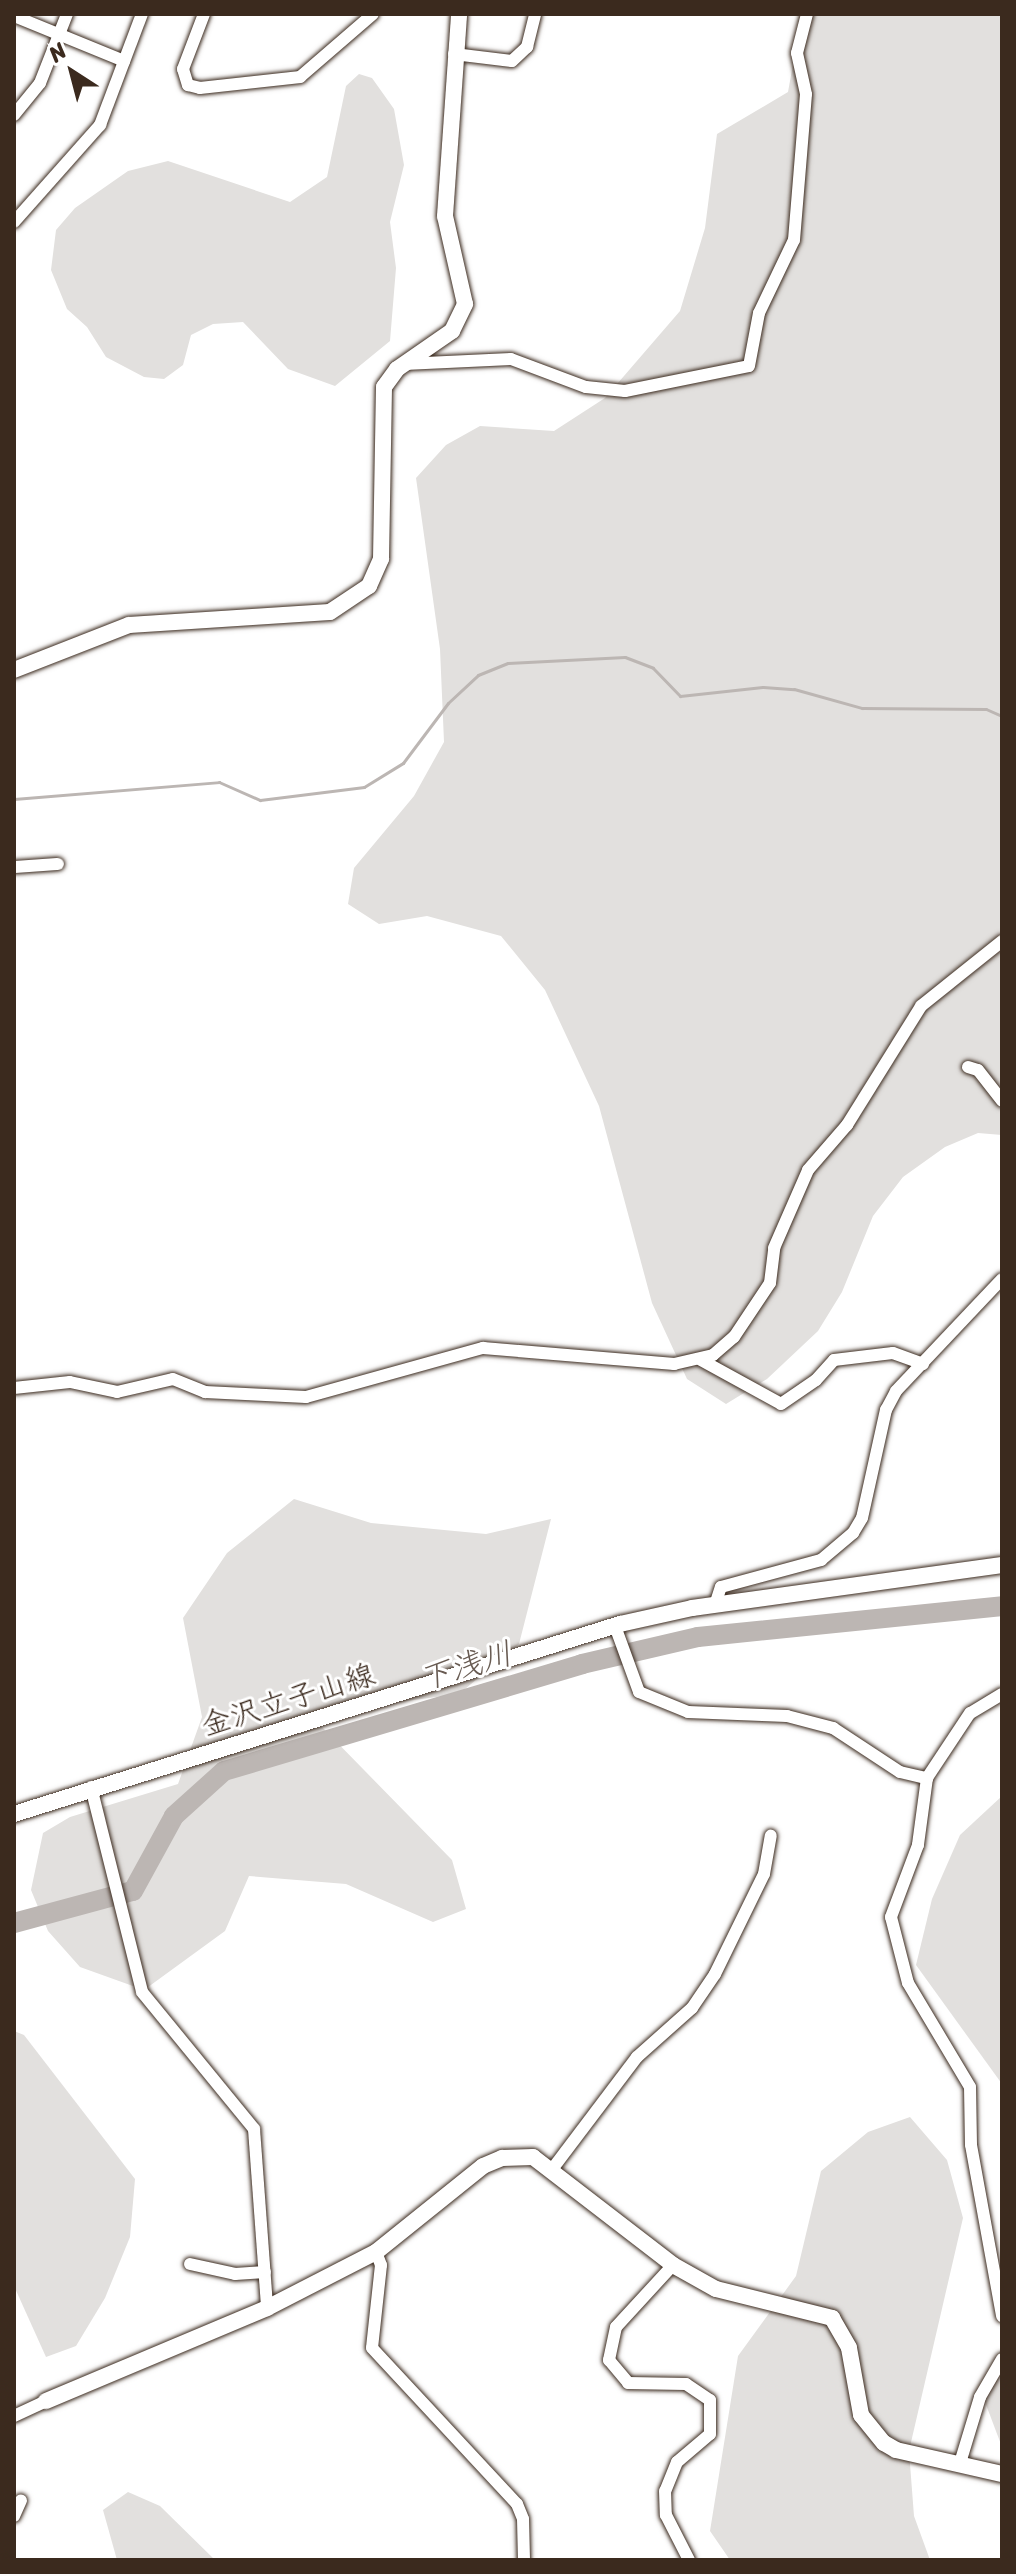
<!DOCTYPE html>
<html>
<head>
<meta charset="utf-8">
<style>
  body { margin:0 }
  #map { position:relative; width:1016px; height:2574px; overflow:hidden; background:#fff; font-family:Sriracha,"Klee One",sans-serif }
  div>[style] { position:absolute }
  .green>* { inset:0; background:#e2e0de }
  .stream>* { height:3px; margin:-1.5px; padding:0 1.5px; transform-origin:1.5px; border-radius:1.5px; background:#bcb6b3 }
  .river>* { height:20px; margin:-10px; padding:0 10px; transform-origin:10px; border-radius:10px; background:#bcb6b3 }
  .roads { filter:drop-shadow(0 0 2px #3b2a1e) drop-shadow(0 0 2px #3b2a1e) }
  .minor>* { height:12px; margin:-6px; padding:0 6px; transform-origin:6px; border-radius:6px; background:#fff }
  .tertiary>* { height:16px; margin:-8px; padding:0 8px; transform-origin:8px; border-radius:8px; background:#fff }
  span { translate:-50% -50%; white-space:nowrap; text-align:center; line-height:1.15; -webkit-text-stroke:6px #fff; paint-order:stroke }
  .street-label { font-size:30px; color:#3b2a1e }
  .water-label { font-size:32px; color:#685b52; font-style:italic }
  .frame { position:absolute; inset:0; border:16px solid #3b2a1e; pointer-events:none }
  .north { position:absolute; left:32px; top:32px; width:80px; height:80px; -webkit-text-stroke:6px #fff; paint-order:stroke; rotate:324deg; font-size:22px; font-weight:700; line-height:32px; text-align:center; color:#3b2a1e }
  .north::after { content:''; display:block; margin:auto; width:28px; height:36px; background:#3b2a1e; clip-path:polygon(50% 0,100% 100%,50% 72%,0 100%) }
</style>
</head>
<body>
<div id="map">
  <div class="green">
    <div style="clip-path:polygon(802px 14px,1002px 14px,1002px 1135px,978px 1133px,945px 1147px,903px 1177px,873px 1216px,842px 1292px,818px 1331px,767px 1379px,726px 1404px,687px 1379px,652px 1303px,599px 1106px,545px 990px,501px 936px,427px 916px,379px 924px,348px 904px,354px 868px,414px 796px,444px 742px,440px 649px,416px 478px,446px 445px,480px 426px,554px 431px,605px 398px,680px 311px,705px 228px,717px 134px,788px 92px)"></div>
    <div style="clip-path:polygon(359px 74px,372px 78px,394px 109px,404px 165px,390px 222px,396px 268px,390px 341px,335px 386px,288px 369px,243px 322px,213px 324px,191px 335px,183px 365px,164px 379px,144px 377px,106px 357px,87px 327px,67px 309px,51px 270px,56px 230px,75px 208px,128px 171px,168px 161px,290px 202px,327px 177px,346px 86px)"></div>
    <div style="clip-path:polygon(294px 1499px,371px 1523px,486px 1534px,551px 1519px,519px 1644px,459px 1694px,361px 1707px,321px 1726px,452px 1860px,466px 1909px,433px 1922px,346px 1884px,249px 1876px,225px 1931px,144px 1990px,80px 1967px,48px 1931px,31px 1890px,43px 1833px,70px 1817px,178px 1784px,202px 1717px,183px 1618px,227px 1553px)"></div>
    <div style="clip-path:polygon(1002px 1796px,1002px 2084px,916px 1965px,932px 1899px,960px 1835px)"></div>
    <div style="clip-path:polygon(14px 2031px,24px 2035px,135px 2179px,130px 2237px,105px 2298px,76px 2346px,46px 2357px,14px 2286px)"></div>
    <div style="clip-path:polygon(910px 2117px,947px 2160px,963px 2218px,909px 2451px,914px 2516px,930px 2560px,730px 2560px,710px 2531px,738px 2356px,796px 2276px,821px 2171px,868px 2132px)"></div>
    <div style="clip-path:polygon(1002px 2343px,1002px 2447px,985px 2402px)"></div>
    <div style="clip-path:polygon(128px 2492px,160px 2506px,215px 2560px,117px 2560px,103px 2510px)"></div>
  </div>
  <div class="stream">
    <div style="left:14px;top:799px;width:206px;rotate:-4.7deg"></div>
    <div style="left:219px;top:782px;width:45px;rotate:23.7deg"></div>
    <div style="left:260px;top:800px;width:105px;rotate:-7.1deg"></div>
    <div style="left:364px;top:787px;width:46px;rotate:-31.6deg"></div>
    <div style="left:403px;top:763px;width:75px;rotate:-53.1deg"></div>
    <div style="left:448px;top:703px;width:41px;rotate:-43deg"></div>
    <div style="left:478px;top:675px;width:32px;rotate:-22deg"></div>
    <div style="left:508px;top:663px;width:117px;rotate:-2.9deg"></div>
    <div style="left:625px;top:657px;width:30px;rotate:21deg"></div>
    <div style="left:653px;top:668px;width:39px;rotate:46deg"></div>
    <div style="left:680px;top:696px;width:83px;rotate:-6.2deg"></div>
    <div style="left:763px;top:687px;width:31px;rotate:4deg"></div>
    <div style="left:794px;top:689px;width:71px;rotate:15.6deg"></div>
    <div style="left:862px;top:708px;width:124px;rotate:0.5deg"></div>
    <div style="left:986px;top:709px;width:17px;rotate:24deg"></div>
  </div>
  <div class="river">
    <div style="left:14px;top:1923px;width:123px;rotate:-15.1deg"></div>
    <div style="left:133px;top:1891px;width:85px;rotate:-61.3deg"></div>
    <div style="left:174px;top:1816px;width:67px;rotate:-42deg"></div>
    <div style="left:224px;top:1771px;width:374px;rotate:-16.6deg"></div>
    <div style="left:582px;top:1664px;width:119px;rotate:-13.1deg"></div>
    <div style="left:698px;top:1637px;width:306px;rotate:-5.8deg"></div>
  </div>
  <div class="roads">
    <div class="minor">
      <div style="left:204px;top:14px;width:59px;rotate:110.9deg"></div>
      <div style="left:183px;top:69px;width:17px;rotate:73deg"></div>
      <div style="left:188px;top:85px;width:12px;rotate:14deg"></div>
      <div style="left:200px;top:88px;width:101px;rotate:-6.3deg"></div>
      <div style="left:300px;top:77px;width:96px;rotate:-40.8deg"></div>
      <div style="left:14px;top:16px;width:119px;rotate:22.2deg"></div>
      <div style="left:454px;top:54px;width:58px;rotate:6.9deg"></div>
      <div style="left:512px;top:61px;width:21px;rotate:-43deg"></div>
      <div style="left:527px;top:47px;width:34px;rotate:-76deg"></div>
      <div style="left:14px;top:115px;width:41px;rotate:-50.9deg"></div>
      <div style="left:40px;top:83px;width:74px;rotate:-68.6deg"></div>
      <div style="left:14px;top:222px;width:130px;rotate:-48.4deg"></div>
      <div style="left:100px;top:125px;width:119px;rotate:-69.3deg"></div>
      <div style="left:404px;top:364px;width:107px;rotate:-2.7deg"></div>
      <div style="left:511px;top:359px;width:80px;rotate:20.5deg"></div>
      <div style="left:586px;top:387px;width:39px;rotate:6deg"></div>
      <div style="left:625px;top:391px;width:126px;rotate:-11.4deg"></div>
      <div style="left:749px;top:366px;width:54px;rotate:-79.3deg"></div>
      <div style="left:759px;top:313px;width:81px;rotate:-64.4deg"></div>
      <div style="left:794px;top:240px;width:146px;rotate:-85.3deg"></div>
      <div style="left:806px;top:94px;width:42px;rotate:-102.4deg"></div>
      <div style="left:797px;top:53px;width:40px;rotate:-75.6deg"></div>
      <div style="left:14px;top:867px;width:44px;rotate:-3.9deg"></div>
      <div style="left:968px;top:1067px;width:10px;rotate:17deg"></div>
      <div style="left:978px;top:1070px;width:39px;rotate:52deg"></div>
      <div style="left:701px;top:1360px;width:91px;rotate:28.8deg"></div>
      <div style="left:781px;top:1404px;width:42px;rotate:-34.4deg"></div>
      <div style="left:816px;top:1380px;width:27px;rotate:-48deg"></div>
      <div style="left:834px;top:1360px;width:59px;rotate:-6.8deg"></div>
      <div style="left:893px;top:1353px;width:32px;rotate:20deg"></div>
      <div style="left:14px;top:1388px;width:56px;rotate:-6.1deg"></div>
      <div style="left:70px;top:1382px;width:48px;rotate:12deg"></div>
      <div style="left:117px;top:1392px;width:57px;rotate:-13.1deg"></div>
      <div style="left:173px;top:1379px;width:35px;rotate:22deg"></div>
      <div style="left:205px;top:1392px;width:101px;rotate:2.8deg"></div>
      <div style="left:306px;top:1397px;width:184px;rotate:-15.5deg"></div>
      <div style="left:483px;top:1348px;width:192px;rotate:4.8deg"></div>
      <div style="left:674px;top:1364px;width:40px;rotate:-13deg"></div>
      <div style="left:713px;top:1355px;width:28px;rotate:-41deg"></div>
      <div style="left:734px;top:1337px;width:65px;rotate:-56.3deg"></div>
      <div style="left:770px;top:1283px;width:35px;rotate:-83deg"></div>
      <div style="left:774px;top:1248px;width:85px;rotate:-66.4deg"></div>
      <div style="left:808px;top:1170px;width:60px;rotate:-49.1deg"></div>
      <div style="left:847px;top:1125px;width:140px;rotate:-58.1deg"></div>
      <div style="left:921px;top:1006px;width:104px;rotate:-38.7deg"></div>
      <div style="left:715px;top:1605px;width:19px;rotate:-72deg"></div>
      <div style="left:721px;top:1587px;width:104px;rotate:-15.1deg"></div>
      <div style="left:821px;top:1560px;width:42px;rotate:-40.2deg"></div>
      <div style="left:853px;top:1533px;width:17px;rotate:-59deg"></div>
      <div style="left:862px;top:1518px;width:111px;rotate:-77.5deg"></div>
      <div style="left:886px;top:1410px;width:21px;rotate:-62deg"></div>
      <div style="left:896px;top:1391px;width:154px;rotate:-46.6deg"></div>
      <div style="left:615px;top:1626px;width:70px;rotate:70deg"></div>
      <div style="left:639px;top:1692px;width:53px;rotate:22.2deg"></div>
      <div style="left:688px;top:1712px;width:99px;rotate:2.3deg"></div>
      <div style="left:787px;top:1716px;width:48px;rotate:14.6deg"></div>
      <div style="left:833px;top:1728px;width:80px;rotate:33.3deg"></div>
      <div style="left:900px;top:1772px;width:28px;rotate:13deg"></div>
      <div style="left:1002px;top:1694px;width:37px;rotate:149deg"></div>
      <div style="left:970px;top:1713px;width:78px;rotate:123.5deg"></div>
      <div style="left:927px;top:1778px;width:68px;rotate:97.7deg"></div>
      <div style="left:918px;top:1845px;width:77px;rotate:110.6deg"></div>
      <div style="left:891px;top:1917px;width:68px;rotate:75.6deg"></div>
      <div style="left:908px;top:1983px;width:121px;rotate:59.2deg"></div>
      <div style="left:970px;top:2087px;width:58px;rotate:89deg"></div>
      <div style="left:971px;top:2145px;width:174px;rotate:79.7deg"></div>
      <div style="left:91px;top:1787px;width:211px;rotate:76deg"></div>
      <div style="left:142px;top:1992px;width:177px;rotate:50.7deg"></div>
      <div style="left:254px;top:2129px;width:179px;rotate:85.8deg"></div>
      <div style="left:553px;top:2168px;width:139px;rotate:-52.9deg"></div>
      <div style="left:637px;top:2057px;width:74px;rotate:-41.7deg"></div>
      <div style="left:692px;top:2008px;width:41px;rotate:-55.9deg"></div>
      <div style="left:715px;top:1974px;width:111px;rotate:-63.9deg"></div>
      <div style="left:764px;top:1874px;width:39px;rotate:-80deg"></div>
      <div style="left:376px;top:2252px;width:14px;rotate:69deg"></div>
      <div style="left:381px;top:2265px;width:83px;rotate:96.2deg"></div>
      <div style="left:372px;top:2348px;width:213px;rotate:47.1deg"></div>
      <div style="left:517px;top:2504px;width:16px;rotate:68deg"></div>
      <div style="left:523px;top:2519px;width:41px;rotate:88.6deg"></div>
      <div style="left:190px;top:2264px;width:46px;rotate:12.5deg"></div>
      <div style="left:235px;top:2274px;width:30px;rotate:-4deg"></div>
      <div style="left:673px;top:2265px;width:84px;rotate:132.6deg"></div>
      <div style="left:616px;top:2327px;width:34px;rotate:102deg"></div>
      <div style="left:609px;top:2360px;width:30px;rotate:50deg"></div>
      <div style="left:628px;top:2383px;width:58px;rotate:1deg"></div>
      <div style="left:686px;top:2384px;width:29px;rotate:34deg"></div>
      <div style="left:710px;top:2400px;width:34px;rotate:90deg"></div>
      <div style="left:710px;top:2434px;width:43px;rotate:139.7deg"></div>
      <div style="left:677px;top:2462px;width:31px;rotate:112deg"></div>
      <div style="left:665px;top:2491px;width:24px;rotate:88deg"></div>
      <div style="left:666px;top:2515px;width:51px;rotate:62.9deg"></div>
      <div style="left:14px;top:2416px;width:35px;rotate:-25deg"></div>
      <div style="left:960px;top:2463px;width:69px;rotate:-73.1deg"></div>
      <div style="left:980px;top:2397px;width:44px;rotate:-59.9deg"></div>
      <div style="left:14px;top:2516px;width:17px;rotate:-66deg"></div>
    </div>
    <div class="tertiary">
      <div style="left:14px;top:670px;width:123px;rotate:-21.4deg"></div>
      <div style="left:129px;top:625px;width:201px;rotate:-3.7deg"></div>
      <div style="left:330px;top:612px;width:47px;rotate:-33.7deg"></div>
      <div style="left:369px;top:586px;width:30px;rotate:-66deg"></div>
      <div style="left:381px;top:559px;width:172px;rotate:-89deg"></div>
      <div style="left:384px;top:387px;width:22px;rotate:-54deg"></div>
      <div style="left:397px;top:369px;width:67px;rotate:-34.6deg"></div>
      <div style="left:452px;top:331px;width:30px;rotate:-64deg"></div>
      <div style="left:465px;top:304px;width:90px;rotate:-102.8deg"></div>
      <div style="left:445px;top:216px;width:202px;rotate:-86deg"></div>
      <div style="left:14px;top:1814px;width:635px;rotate:-17.41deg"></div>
      <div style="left:620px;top:1624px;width:74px;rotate:-12.5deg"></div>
      <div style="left:692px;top:1608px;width:313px;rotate:-7.9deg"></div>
      <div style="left:46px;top:2401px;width:240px;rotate:-22.8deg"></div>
      <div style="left:267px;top:2308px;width:123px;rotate:-27.2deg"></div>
      <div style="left:376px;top:2252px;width:137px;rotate:-38.8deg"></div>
      <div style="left:483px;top:2166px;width:21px;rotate:-23deg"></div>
      <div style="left:502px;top:2158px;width:31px;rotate:-2deg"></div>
      <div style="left:533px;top:2157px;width:177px;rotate:37.6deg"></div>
      <div style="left:673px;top:2265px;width:49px;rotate:29.2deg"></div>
      <div style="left:716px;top:2289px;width:120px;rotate:14deg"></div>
      <div style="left:832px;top:2318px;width:34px;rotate:60deg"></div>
      <div style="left:849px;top:2348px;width:68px;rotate:79.8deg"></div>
      <div style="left:861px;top:2415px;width:36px;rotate:51deg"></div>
      <div style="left:884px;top:2443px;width:14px;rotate:30deg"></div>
      <div style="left:896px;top:2450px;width:109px;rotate:12.8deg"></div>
    </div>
  </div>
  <div class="street-label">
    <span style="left:288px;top:1700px;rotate:-17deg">金沢立子山線</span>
  </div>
  <div class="water-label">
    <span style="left:466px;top:1667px;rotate:-17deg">下浅川</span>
  </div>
  <div class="frame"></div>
  <div class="north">N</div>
</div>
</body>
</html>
